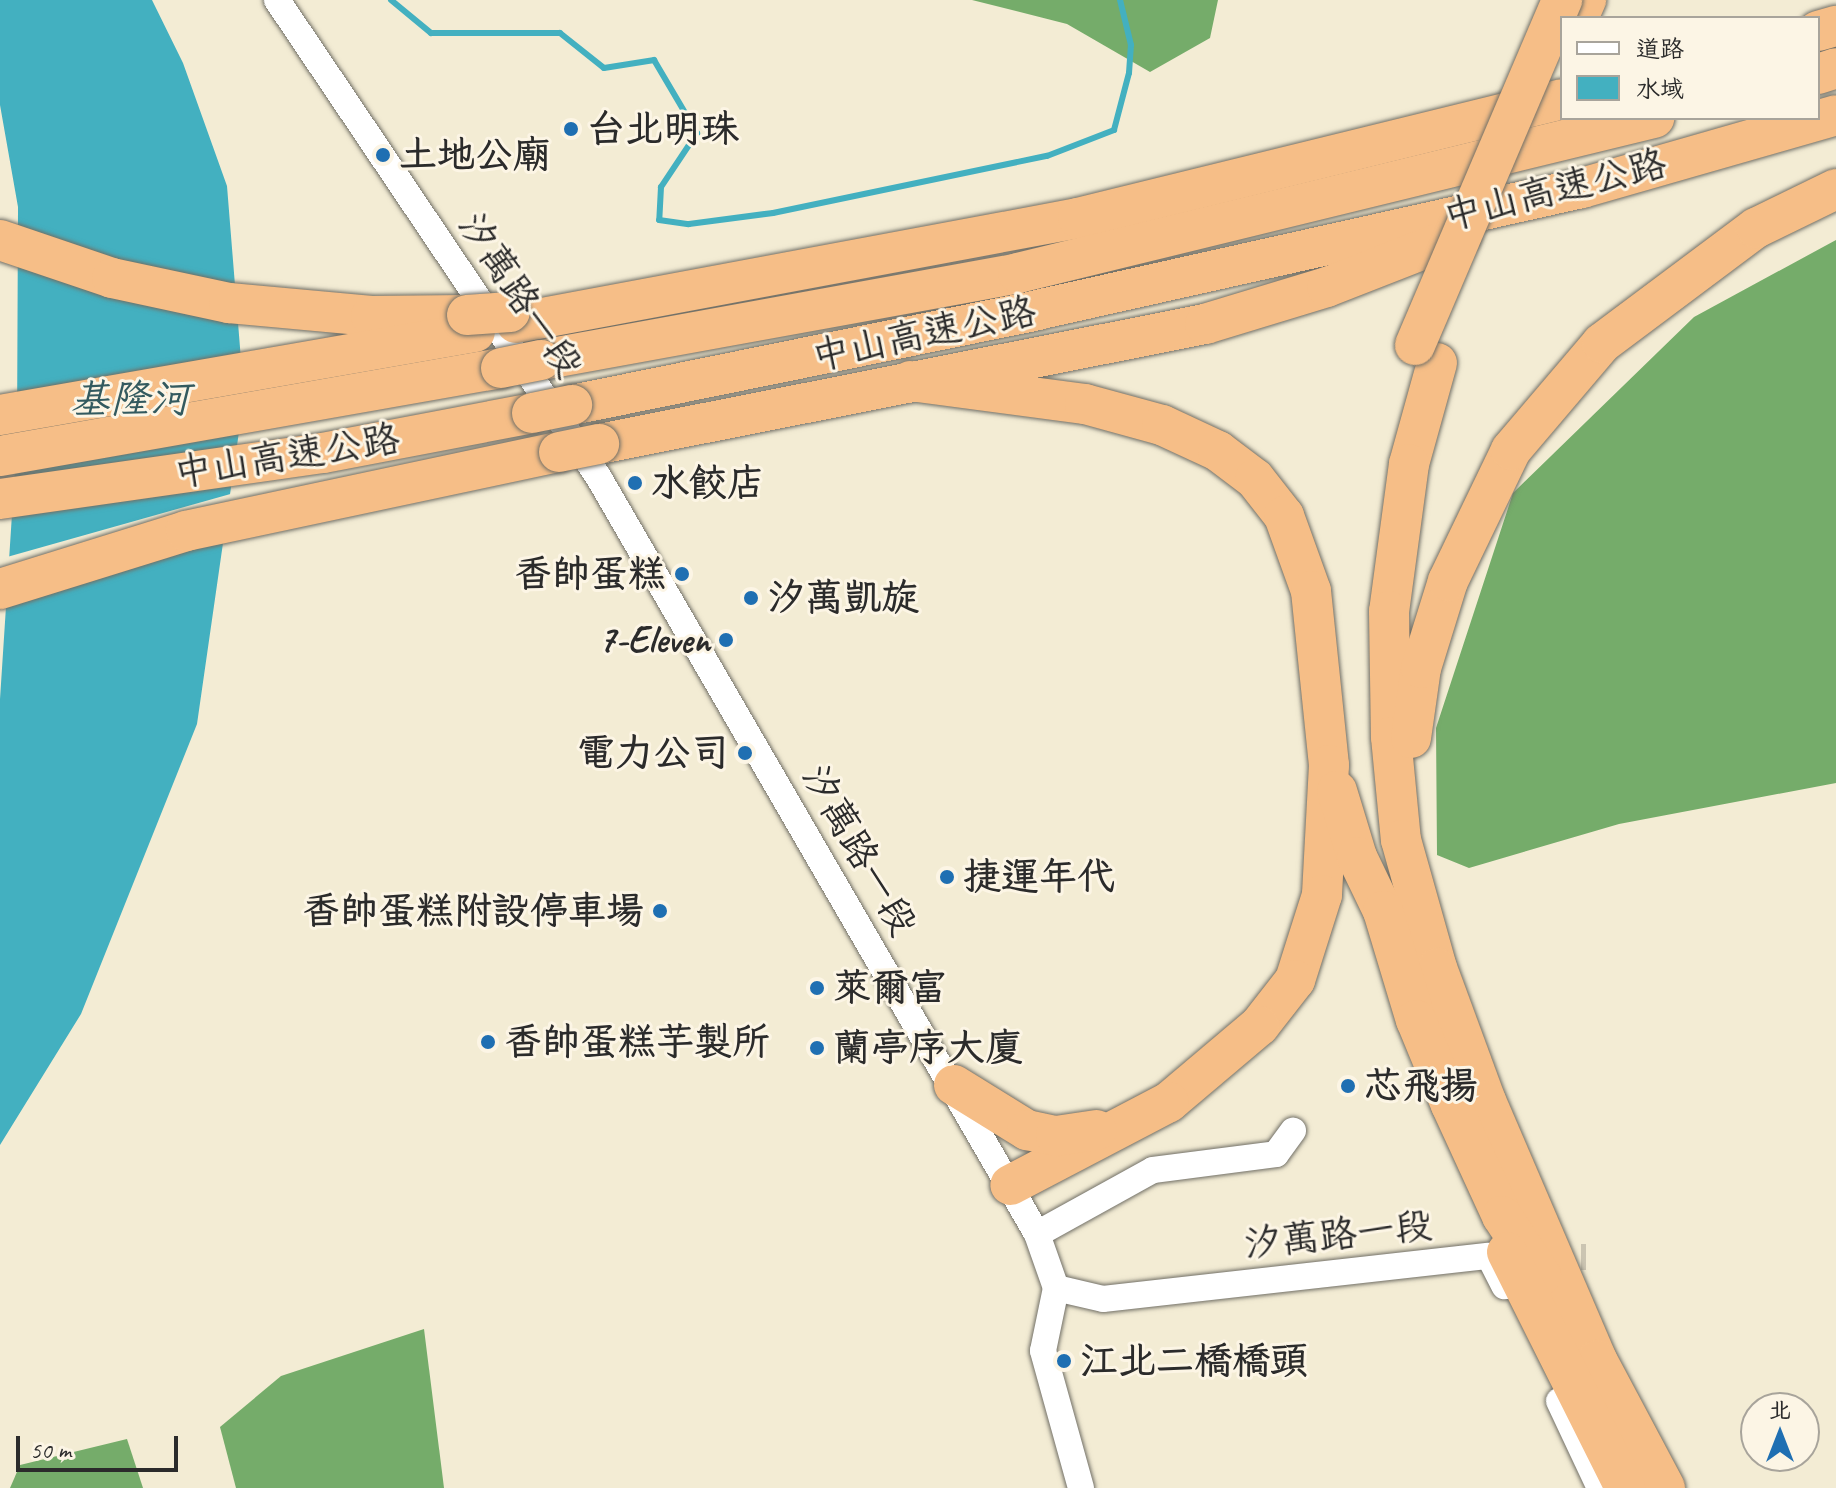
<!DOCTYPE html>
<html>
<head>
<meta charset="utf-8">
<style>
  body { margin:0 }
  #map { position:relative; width:1836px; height:1488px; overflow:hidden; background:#f3ecd4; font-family:Caveat,"LXGW WenKai TC",sans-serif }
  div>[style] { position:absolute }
  .forest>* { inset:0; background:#75ac6a }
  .water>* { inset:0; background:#43b0c0 }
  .pier>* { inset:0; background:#f3ecd4 }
  .stream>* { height:6px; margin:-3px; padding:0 3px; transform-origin:3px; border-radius:3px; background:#43b0c0 }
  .minor-tunnel>* { height:26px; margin-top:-13px; transform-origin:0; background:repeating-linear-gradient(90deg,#cbc5b2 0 26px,transparent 0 39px) }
  .roads { filter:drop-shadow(0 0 2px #716f66) drop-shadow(0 0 2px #716f66) }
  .minor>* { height:26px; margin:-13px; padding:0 13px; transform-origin:13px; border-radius:13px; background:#fff }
  .highway>* { height:40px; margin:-20px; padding:0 20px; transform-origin:20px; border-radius:20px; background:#f6be87 }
  .bridges { filter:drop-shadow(0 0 2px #716f66) drop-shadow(0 0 2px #716f66) }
  .highway-bridge>* { height:40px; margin:-20px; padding:0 20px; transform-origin:20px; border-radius:20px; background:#f6be87 }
  .dots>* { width:22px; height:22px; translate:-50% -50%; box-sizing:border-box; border:4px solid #fcf5e5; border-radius:50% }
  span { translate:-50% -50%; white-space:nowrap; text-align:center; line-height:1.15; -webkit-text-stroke:6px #fcf5e5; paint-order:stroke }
  .poi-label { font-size:38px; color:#2b2b2b; font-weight:700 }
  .left { translate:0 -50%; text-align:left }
  .right { translate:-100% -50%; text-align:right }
  .street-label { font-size:38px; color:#2b2b2b }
  .water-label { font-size:40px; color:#335a5f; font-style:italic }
  .legend { position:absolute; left:1560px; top:16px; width:260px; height:104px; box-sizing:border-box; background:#fcf5e5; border:2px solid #a8a49b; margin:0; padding:10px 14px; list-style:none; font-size:24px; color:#2b2b2b }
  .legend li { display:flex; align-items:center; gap:16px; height:40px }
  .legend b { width:40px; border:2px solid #a8a49b }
  .north { position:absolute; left:1740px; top:1392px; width:80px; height:80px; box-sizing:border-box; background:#fcf5e5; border:2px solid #a8a49b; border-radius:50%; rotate:0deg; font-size:22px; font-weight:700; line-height:32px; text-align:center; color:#2b2b2b }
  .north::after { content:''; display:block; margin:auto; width:28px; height:36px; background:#1f6fb2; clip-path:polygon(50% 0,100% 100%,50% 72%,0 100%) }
  .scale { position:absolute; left:16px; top:1436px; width:162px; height:36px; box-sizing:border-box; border:4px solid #2b2b2b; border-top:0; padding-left:10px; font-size:24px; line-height:28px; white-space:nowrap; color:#2b2b2b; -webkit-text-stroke:6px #fcf5e5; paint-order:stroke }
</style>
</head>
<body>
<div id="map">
  <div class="forest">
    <div style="clip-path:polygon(972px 0,1218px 0,1210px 38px,1150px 72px,1067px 24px)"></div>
    <div style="clip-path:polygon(1836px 240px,1836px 783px,1619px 824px,1469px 868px,1437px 855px,1436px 728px,1513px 493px,1694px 317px)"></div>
    <div style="clip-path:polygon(424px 1329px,444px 1488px,236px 1488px,220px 1427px,281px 1376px)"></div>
    <div style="clip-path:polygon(127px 1439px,143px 1488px,10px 1488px,20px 1465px)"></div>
  </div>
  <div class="water">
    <div style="clip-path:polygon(0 0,152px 0,183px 63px,227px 186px,244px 397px,197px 724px,81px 1014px,0 1145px,0 699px,17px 437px,18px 207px,0 105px)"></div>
  </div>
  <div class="pier">
    <div style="clip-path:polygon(234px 493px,230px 524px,5px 590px,7px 557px)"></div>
  </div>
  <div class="stream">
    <div style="left:391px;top:0;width:52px;rotate:39.5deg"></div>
    <div style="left:431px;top:33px;width:129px"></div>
    <div style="left:560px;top:33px;width:56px;rotate:38.5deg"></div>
    <div style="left:604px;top:68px;width:51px;rotate:-9.1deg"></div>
    <div style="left:654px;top:60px;width:85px;rotate:59.5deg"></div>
    <div style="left:697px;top:133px;width:65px;rotate:123.7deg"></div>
    <div style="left:661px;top:187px;width:33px;rotate:93deg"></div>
    <div style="left:659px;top:220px;width:30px;rotate:8deg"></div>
    <div style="left:689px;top:224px;width:85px;rotate:-7.5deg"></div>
    <div style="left:773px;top:213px;width:280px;rotate:-11.8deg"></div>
    <div style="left:1047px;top:156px;width:72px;rotate:-21.2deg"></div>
    <div style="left:1114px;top:130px;width:59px;rotate:-75.3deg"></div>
    <div style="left:1129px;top:73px;width:28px;rotate:-86deg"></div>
    <div style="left:1131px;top:45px;width:46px;rotate:-103.7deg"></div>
  </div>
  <div class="minor-tunnel">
    <div style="left:1542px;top:1257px;width:44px"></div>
  </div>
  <div class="roads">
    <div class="minor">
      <div style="left:277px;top:0;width:576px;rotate:56.03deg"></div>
      <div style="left:599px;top:478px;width:874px;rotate:59.91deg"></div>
      <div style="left:1037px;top:1234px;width:57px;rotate:70.6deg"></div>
      <div style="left:1056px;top:1288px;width:64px;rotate:101.7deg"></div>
      <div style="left:1043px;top:1351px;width:142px;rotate:74.5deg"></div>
      <div style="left:1037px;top:1234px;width:132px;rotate:-28.9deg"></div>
      <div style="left:1153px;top:1170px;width:124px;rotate:-7.4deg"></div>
      <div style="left:1276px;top:1154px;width:29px;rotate:-54deg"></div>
      <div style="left:1056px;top:1288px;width:48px;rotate:13.2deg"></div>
      <div style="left:1103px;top:1299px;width:388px;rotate:-6.4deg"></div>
      <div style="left:1489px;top:1256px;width:34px;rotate:63deg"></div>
      <div style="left:1559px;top:1401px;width:96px;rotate:64.8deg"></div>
    </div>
    <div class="highway">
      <div style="left:1578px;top:18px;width:20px;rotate:-66deg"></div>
      <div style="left:1818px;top:31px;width:19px;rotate:-16deg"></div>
      <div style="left:1818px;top:74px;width:19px;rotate:-18deg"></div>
      <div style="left:0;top:240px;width:118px;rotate:18.7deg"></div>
      <div style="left:112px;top:278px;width:120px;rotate:12.1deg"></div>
      <div style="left:229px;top:303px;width:143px;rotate:5.2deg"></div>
      <div style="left:371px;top:316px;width:96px;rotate:-0.6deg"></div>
      <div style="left:516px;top:323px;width:572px;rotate:-10.58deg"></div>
      <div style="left:1078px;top:218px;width:498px;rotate:-13.8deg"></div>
      <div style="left:541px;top:360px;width:485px;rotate:-10.3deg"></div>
      <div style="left:1018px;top:273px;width:655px;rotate:-13.7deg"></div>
      <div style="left:1437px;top:363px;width:105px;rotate:105.5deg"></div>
      <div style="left:1409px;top:464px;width:148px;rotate:97.7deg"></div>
      <div style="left:1389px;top:611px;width:126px;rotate:89.1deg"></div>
      <div style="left:1391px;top:737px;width:103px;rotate:84.5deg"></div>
      <div style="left:1401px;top:840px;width:133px;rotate:74.3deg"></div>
      <div style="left:1437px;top:968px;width:142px;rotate:69.8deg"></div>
      <div style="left:1486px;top:1101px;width:282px;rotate:66.8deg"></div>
      <div style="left:1597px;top:1360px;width:145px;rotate:62deg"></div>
      <div style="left:910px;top:381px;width:177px;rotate:7.5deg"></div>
      <div style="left:1085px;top:404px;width:80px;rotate:15.3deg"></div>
      <div style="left:1162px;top:425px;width:62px;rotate:24.9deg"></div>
      <div style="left:1218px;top:451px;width:46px;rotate:37.1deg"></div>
      <div style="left:1255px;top:479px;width:47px;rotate:51.9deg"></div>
      <div style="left:1284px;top:516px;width:80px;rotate:70.2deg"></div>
      <div style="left:1311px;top:591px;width:175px;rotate:84.1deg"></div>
      <div style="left:1329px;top:765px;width:130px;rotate:93.1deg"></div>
      <div style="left:1322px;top:895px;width:89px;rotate:107.6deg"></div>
      <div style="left:1295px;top:980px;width:58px;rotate:128deg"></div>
      <div style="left:1259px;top:1026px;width:118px;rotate:139.8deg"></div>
      <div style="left:1169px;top:1102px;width:179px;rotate:152.4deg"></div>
      <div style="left:572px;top:405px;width:475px;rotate:-11.5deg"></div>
      <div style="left:1037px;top:310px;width:558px;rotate:-12.62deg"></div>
      <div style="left:1582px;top:188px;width:264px;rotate:-16deg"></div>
      <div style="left:0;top:415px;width:482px;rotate:-9.9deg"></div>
      <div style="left:599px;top:444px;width:618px;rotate:-11.2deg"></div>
      <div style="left:1205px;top:324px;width:127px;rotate:-16.9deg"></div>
      <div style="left:1327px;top:287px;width:143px;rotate:-21.4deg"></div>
      <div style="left:0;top:456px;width:509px;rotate:-9.96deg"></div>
      <div style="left:0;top:499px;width:326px;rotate:-8.1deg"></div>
      <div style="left:323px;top:453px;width:213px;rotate:-10.8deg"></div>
      <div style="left:0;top:589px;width:195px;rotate:-17.3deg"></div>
      <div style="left:186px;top:531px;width:381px;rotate:-12deg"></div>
      <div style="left:1411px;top:738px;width:71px;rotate:-81.9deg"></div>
      <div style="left:1421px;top:668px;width:91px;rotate:-72.8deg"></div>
      <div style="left:1448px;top:581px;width:145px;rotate:-64.3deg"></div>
      <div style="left:1511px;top:450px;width:140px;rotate:-49.6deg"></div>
      <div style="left:1602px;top:343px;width:192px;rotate:-36.8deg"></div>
      <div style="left:1756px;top:228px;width:89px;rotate:-26deg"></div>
      <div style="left:1337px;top:791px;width:69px;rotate:73.1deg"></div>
      <div style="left:1357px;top:857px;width:60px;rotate:64.3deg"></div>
      <div style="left:1383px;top:911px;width:114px;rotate:73.2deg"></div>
      <div style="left:1416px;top:1020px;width:92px;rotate:67.6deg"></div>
      <div style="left:1451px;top:1105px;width:122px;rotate:65.3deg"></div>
      <div style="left:1502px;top:1216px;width:71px;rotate:56.5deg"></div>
      <div style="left:954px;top:1085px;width:86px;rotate:31.7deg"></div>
      <div style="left:1027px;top:1130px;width:30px;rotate:12deg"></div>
      <div style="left:1056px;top:1136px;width:41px;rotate:-8.3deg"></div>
      <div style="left:1507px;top:1252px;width:264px;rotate:63.4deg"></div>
    </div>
  </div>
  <div class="bridges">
    <div class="highway-bridge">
      <div style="left:467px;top:315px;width:43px;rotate:-4deg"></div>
      <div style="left:1415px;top:345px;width:375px;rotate:-66.9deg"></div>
      <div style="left:501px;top:368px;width:41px;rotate:-11.3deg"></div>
      <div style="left:532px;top:413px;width:41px;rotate:-11.3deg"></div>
      <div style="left:559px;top:452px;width:41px;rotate:-11.3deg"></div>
    </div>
  </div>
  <div class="dots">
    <div style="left:571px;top:129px;background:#1f6fb2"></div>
    <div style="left:383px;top:155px;background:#1f6fb2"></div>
    <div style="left:635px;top:483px;background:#1f6fb2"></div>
    <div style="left:682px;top:574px;background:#1f6fb2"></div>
    <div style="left:751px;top:598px;background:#1f6fb2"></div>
    <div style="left:726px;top:640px;background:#1f6fb2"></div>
    <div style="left:745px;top:753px;background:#1f6fb2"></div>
    <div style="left:947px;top:877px;background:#1f6fb2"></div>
    <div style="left:660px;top:911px;background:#1f6fb2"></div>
    <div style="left:817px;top:988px;background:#1f6fb2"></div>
    <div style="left:488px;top:1042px;background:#1f6fb2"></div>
    <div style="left:817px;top:1048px;background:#1f6fb2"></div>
    <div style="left:1348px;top:1086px;background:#1f6fb2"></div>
    <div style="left:1064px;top:1361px;background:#1f6fb2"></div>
  </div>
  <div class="poi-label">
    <span class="left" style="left:587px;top:129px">台北明珠</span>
    <span class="left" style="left:399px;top:155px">土地公廟</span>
    <span class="left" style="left:651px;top:483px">水餃店</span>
    <span class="right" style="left:666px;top:574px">香帥蛋糕</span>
    <span class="left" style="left:767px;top:598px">汐萬凱旋</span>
    <span class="right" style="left:710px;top:640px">7-Eleven</span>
    <span class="right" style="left:729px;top:753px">電力公司</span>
    <span class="left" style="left:963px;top:877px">捷運年代</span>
    <span class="right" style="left:644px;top:911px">香帥蛋糕附設停車場</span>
    <span class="left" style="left:833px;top:988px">萊爾富</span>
    <span class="left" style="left:504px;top:1042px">香帥蛋糕芋製所</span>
    <span class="left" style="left:833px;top:1048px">蘭亭序大廈</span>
    <span class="left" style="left:1364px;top:1086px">芯飛揚</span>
    <span class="left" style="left:1080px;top:1361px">江北二橋橋頭</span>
  </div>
  <div class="street-label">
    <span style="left:1555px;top:190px;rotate:-14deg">中山高速公路</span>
    <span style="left:520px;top:295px;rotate:56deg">汐萬路一段</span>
    <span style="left:924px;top:334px;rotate:-12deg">中山高速公路</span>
    <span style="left:287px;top:456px;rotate:-9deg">中山高速公路</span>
    <span style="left:859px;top:850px;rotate:60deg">汐萬路一段</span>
    <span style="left:1338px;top:1235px;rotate:-6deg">汐萬路一段</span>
  </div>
  <div class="water-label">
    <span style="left:130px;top:399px">基隆河</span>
  </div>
  <ul class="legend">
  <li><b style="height:10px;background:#fff"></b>道路</li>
  <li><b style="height:22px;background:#43b0c0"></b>水域</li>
  </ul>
  <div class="north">北</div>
  <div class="scale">50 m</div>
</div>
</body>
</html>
